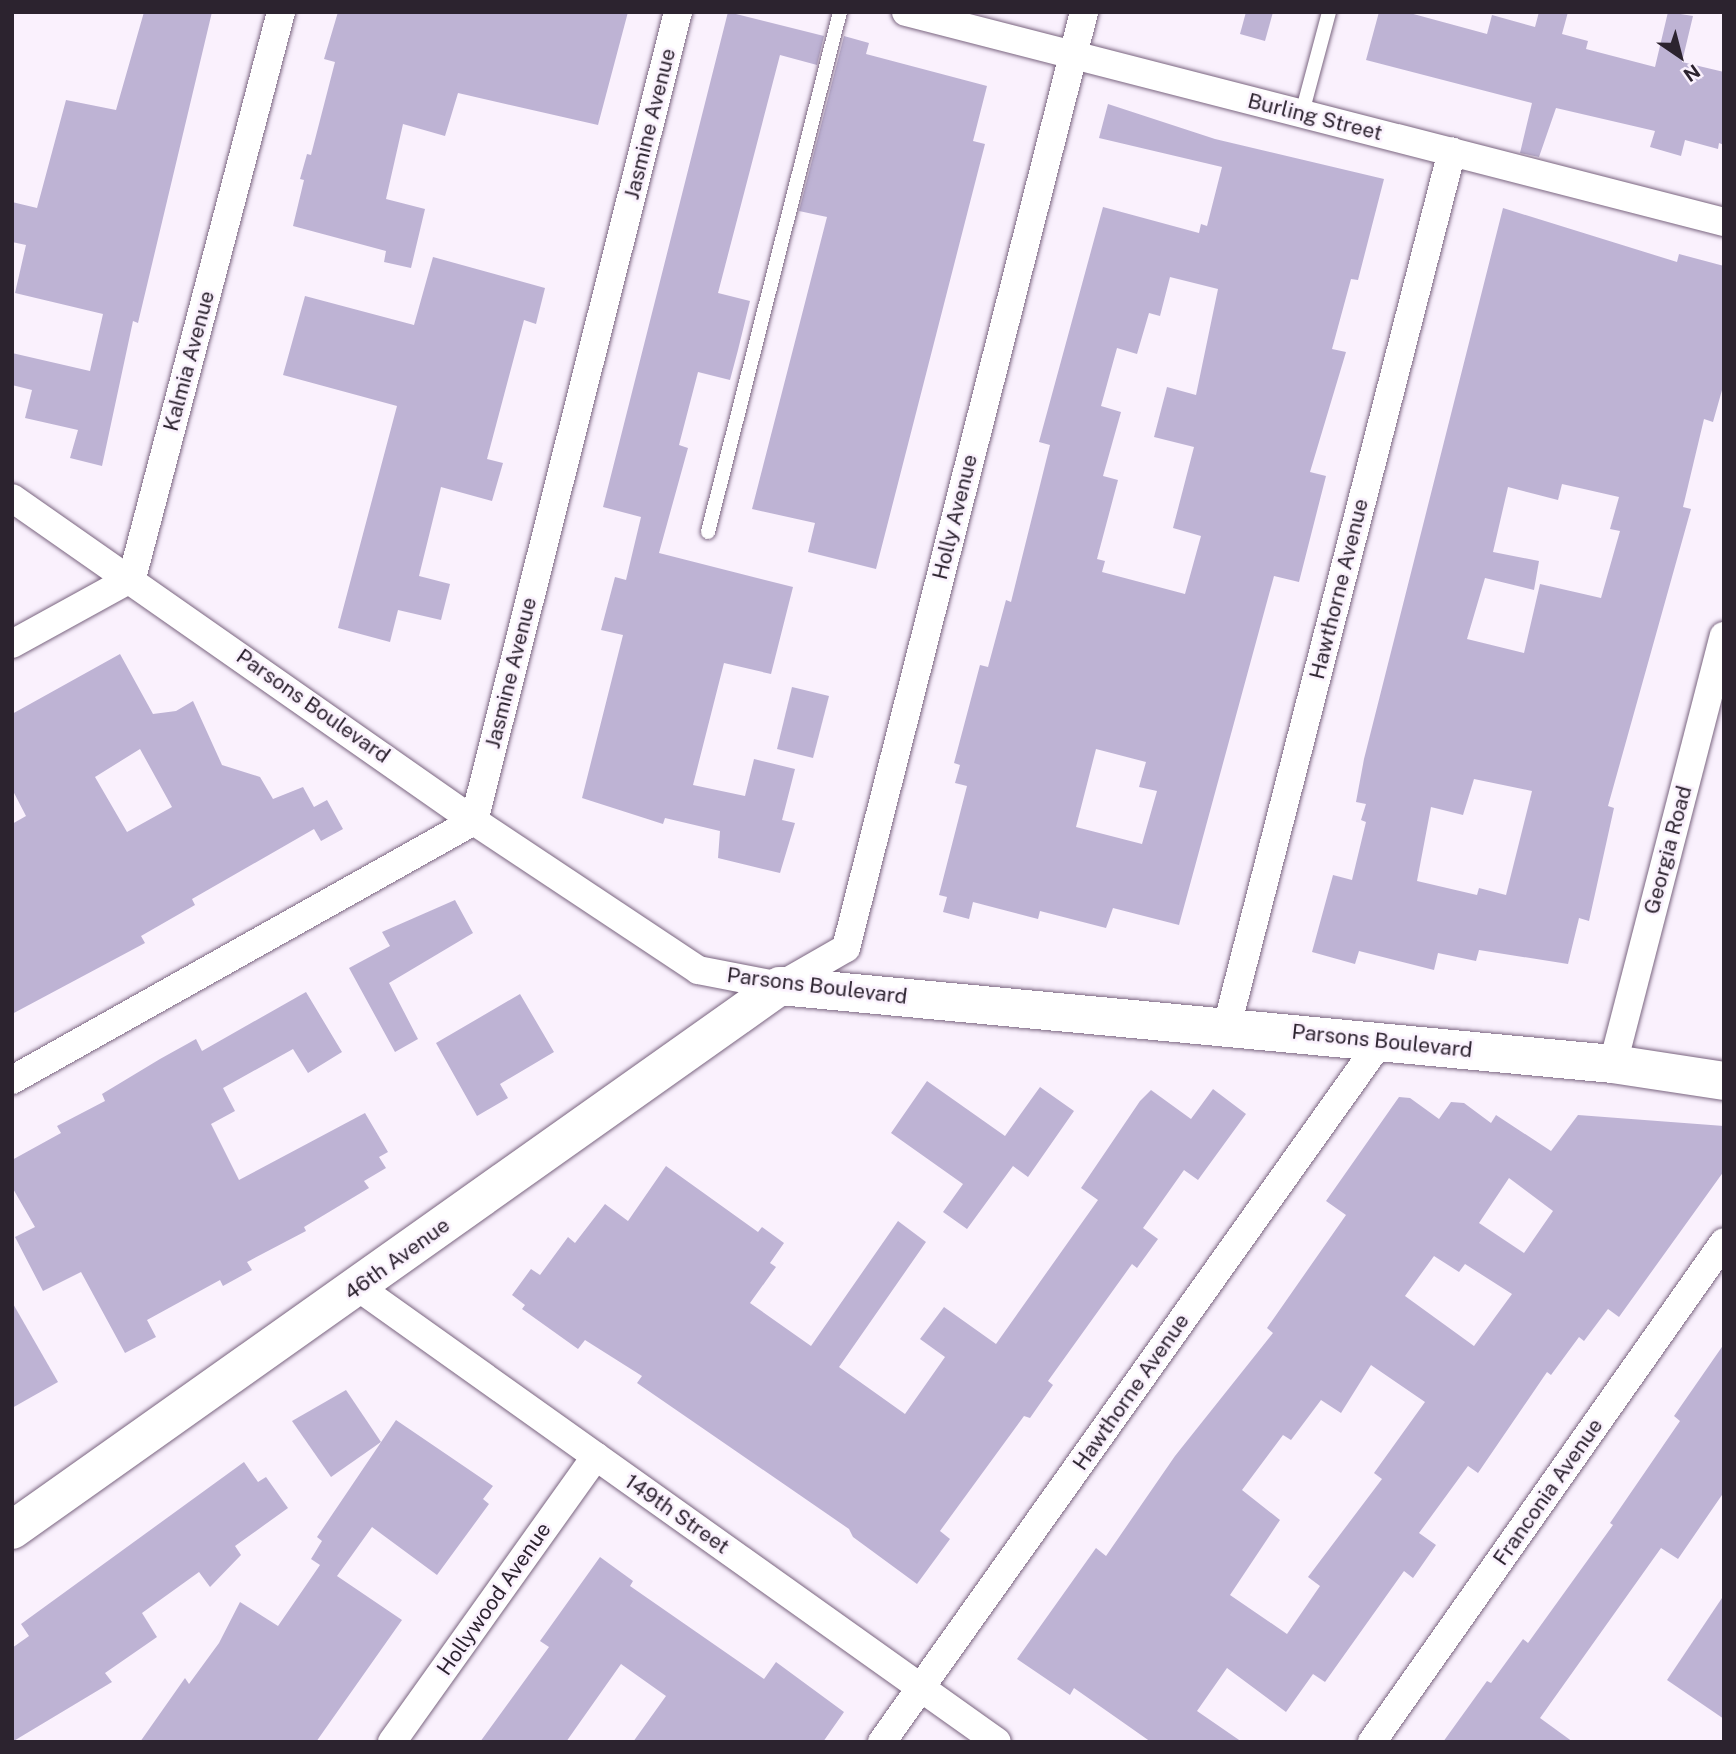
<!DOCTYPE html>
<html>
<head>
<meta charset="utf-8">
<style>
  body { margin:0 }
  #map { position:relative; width:1736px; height:1754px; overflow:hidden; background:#faf1fd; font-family:"Public Sans",sans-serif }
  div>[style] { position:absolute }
  .building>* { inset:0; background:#beb3d4 }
  .roads { filter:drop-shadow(0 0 2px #7a6580) drop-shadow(0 0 2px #7a6580) }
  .lane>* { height:14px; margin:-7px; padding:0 7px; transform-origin:7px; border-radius:7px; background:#fff }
  .street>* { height:28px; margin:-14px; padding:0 14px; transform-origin:14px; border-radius:14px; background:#fff }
  .secondary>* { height:38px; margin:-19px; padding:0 19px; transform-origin:19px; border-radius:19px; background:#fff }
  span { translate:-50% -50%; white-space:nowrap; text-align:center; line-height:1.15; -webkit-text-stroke:5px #faf1fd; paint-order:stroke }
  .street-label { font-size:21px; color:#2c232f }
  .frame { position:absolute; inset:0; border:14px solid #2c232f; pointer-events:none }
  .north { position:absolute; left:1645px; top:21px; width:70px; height:70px; -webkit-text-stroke:5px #faf1fd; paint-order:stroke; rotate:145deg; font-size:19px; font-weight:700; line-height:28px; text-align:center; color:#2c232f }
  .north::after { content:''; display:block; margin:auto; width:24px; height:32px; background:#2c232f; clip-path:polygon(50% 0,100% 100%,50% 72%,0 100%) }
</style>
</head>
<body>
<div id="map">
  <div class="building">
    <div style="clip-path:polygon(144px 12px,212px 12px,138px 323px,133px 321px,102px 466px,70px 458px,78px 430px,25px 418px,32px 390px,12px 385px,12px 353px,90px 371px,103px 314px,15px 293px,26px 245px,12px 242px,12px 202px,37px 208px,66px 100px,116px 110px)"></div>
    <div style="clip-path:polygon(338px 12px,628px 12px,598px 125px,458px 93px,445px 136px,403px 124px,386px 199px,425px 209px,411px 268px,384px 262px,386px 251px,293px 226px,304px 180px,300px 179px,307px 154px,311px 155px,335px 62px,324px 59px)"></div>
    <div style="clip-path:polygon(728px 12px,824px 36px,817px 65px,780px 55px,718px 293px,750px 301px,738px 350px,730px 380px,698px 372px,679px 445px,688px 448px,659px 553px,793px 587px,771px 674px,724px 663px,693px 785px,745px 796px,754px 759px,795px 769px,782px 820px,795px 823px,780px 873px,718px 858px,720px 831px,665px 818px,663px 824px,582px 798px,623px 635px,601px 630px,615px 577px,626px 580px,641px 517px,603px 507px)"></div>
    <div style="clip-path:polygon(1246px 12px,1273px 12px,1265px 41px,1240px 34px)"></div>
    <div style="clip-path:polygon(1379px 12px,1406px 12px,1487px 34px,1492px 15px,1535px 27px,1539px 12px,1568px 12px,1562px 34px,1588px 41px,1586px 49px,1655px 67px,1668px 12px,1693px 16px,1682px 62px,1724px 72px,1724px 145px,1719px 143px,1718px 149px,1685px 140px,1681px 156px,1650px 147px,1655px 131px,1556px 108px,1539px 157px,1520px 153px,1532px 103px,1366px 60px)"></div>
    <div style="clip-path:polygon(844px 36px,869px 43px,866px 54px,987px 86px,973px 141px,985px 144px,876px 569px,808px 552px,815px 523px,752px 509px,827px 217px,799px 211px)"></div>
    <div style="clip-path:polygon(evenodd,1108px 104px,1215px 139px,1384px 179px,1358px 280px,1351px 279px,1332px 349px,1346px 352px,1310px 472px,1326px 476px,1299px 582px,1274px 576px,1179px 925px,1113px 908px,1106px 928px,1040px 911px,1038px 919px,973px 902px,969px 919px,943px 912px,947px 897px,939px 895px,967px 786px,955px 783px,960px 765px,954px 763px,980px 665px,988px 667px,1006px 600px,1011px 602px,1050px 445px,1039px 442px,1103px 207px,1199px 233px,1201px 224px,1207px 226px,1222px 167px,1099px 138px,1108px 104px,1170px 277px,1218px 289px,1196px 395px,1167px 387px,1154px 437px,1194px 447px,1173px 528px,1201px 536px,1185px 594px,1102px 572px,1105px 561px,1097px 559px,1118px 480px,1103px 476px,1121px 412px,1101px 406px,1117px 348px,1137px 354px,1149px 313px,1160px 316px,1170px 277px,1108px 104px,1096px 749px,1146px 762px,1139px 787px,1157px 791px,1142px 844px,1076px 827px,1096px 749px)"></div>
    <div style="clip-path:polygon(evenodd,1503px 208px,1677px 262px,1679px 254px,1724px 266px,1724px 383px,1713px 422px,1704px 419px,1683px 507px,1691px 509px,1608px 806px,1614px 808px,1589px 921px,1579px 918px,1568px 964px,1479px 950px,1476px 961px,1438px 953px,1434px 970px,1359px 951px,1355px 964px,1312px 952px,1333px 875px,1352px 880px,1366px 822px,1361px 820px,1366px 804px,1356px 802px,1364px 759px,1503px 208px,1562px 484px,1619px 497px,1610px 529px,1620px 531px,1601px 598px,1540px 584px,1524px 653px,1467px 639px,1485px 578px,1534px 590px,1539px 561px,1493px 552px,1508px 487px,1558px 500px,1562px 484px,1503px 208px,1474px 779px,1532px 791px,1506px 895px,1479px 888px,1477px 895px,1417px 881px,1431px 807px,1463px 815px,1474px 779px)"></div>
    <div style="clip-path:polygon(433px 257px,545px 288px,536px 324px,524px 320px,487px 459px,503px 463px,492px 501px,441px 487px,419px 576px,450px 584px,441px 620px,398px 610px,390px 642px,338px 628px,397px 406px,283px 375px,305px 296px,414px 325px)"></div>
    <div style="clip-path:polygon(evenodd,120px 654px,153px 714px,176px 711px,193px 701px,222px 765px,260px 777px,273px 799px,303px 787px,314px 807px,327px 800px,343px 829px,321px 841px,314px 829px,192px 899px,195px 905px,141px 936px,145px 943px,12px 1014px,12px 824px,26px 816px,12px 789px,12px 714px,120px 654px,140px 749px,172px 807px,127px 832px,95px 777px,140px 749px)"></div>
    <div style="clip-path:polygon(792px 687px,829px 696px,813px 758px,777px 749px)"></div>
    <div style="clip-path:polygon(455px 900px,473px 933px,389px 983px,418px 1039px,395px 1052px,349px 968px,390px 946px,382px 932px)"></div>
    <div style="clip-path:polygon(306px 992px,342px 1052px,308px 1073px,293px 1049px,223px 1088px,235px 1111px,211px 1124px,239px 1180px,365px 1113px,388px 1152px,379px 1157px,386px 1168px,364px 1181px,369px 1188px,304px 1227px,306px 1231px,247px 1262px,252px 1270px,223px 1286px,220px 1280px,147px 1320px,156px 1337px,125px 1353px,81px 1272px,43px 1291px,15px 1237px,35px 1227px,12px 1187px,12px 1160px,61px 1133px,57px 1126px,105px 1101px,102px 1094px,160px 1059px,196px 1039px,202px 1051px)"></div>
    <div style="clip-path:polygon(520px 994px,554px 1052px,500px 1084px,508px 1098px,477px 1116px,436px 1043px)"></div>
    <div style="clip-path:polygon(927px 1081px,1005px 1136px,1040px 1087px,1074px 1111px,1028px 1177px,1013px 1166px,967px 1229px,943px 1212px,963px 1184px,891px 1133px)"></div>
    <div style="clip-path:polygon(1213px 1089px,1246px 1114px,1198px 1180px,1184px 1170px,1143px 1228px,1158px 1239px,1137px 1268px,1132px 1264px,1048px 1381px,1053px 1385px,1030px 1418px,1024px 1416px,940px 1531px,950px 1539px,917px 1584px,853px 1537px,849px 1529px,637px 1383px,642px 1376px,585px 1340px,578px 1349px,522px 1309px,525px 1305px,512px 1295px,531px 1269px,540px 1275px,568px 1237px,575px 1243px,605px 1204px,628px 1221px,666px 1166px,758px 1232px,762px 1227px,784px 1243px,770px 1263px,776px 1267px,750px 1303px,811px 1346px,898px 1221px,926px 1242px,839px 1367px,905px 1414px,945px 1357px,920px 1339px,944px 1307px,996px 1344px,1098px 1200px,1081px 1188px,1140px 1101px,1151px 1090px,1191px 1119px)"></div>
    <div style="clip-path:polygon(evenodd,1399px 1097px,1410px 1098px,1439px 1119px,1451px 1102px,1464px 1103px,1491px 1123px,1496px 1115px,1551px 1151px,1578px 1115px,1724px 1126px,1724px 1171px,1619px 1317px,1608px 1309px,1584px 1341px,1579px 1337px,1551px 1375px,1547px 1372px,1478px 1473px,1468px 1466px,1419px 1533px,1436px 1545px,1413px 1578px,1404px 1571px,1325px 1682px,1313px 1674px,1286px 1712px,1227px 1668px,1197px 1711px,1242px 1742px,1151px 1742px,1074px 1688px,1070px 1695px,1017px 1659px,1096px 1548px,1106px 1556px,1175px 1456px,1273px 1333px,1267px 1328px,1346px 1215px,1326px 1201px,1399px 1097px,1509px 1178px,1553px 1211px,1524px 1253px,1479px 1223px,1509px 1178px,1399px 1097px,1434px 1256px,1459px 1272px,1465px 1264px,1512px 1294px,1474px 1346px,1405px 1296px,1434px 1256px,1399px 1097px,1371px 1365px,1425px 1402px,1374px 1473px,1382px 1479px,1308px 1577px,1320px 1586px,1287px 1634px,1230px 1595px,1280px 1520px,1242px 1490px,1283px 1435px,1291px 1440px,1321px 1400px,1341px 1413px,1371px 1365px)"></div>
    <div style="clip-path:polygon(12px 1302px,58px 1382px,12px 1408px)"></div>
    <div style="clip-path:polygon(1724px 1344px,1724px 1492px,1678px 1559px,1661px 1548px,1540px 1718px,1573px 1742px,1443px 1742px,1487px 1681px,1491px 1683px,1523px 1639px,1528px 1643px,1613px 1525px,1610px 1523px,1680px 1421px,1674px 1416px)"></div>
    <div style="clip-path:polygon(346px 1390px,381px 1442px,331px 1477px,292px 1421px)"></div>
    <div style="clip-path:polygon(396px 1420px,493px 1486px,483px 1499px,489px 1504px,437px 1575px,372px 1527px,337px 1576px,402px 1620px,316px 1742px,140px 1742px,185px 1678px,189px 1684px,219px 1643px,240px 1602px,278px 1626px,320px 1565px,311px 1559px,322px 1541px,317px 1537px)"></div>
    <div style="clip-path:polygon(244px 1462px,258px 1482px,266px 1477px,288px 1508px,235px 1546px,241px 1555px,210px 1587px,199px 1572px,142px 1613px,157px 1637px,105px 1673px,112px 1682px,12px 1742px,12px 1648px,29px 1636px,21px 1624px)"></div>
    <div style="clip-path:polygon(600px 1557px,633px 1581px,630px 1586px,764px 1679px,776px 1662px,844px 1712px,823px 1742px,633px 1742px,666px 1696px,621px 1664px,566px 1742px,480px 1742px,549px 1647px,540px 1641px)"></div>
    <div style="clip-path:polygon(1724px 1595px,1724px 1719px,1667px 1680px)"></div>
  </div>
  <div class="roads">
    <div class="lane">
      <div style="left:1302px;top:113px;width:105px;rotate:-75deg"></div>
      <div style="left:708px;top:532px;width:536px;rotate:-75.76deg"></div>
    </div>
    <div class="street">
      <div style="left:906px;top:12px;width:845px;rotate:14.4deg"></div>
      <div style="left:12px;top:498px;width:564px;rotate:34.96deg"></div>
      <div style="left:474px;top:821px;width:269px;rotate:33.6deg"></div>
      <div style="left:698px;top:970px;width:84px;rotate:11deg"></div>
      <div style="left:780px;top:986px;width:76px;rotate:-29.9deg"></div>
      <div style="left:846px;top:948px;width:966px;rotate:-75.73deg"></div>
      <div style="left:12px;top:644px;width:137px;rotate:-28.8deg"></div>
      <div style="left:132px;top:578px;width:585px;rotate:-75.25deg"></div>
      <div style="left:1227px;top:1026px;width:903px;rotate:-75.58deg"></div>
      <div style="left:1613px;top:1064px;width:442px;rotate:-75.5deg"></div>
      <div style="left:12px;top:1080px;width:530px;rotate:-29.28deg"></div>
      <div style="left:474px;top:821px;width:834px;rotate:-75.85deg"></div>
      <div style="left:358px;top:1287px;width:784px;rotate:35.45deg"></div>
      <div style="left:392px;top:1742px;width:351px;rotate:-54.5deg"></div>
      <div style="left:882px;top:1742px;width:859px;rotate:-54.57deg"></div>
      <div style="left:1372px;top:1742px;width:611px;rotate:-54.85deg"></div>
    </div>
    <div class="secondary">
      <div style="left:12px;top:1530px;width:941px;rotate:-35.31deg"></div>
      <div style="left:780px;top:986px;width:837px;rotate:5.35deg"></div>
      <div style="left:1613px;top:1064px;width:112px;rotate:8.7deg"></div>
    </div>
  </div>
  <div class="street-label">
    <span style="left:1315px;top:117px;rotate:14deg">Burling Street</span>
    <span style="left:650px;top:124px;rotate:-76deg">Jasmine Avenue</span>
    <span style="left:189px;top:361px;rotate:-75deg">Kalmia Avenue</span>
    <span style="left:955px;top:517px;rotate:-76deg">Holly Avenue</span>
    <span style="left:1339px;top:589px;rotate:-76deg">Hawthorne Avenue</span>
    <span style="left:511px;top:673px;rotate:-76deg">Jasmine Avenue</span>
    <span style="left:313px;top:706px;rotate:35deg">Parsons Boulevard</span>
    <span style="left:1668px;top:850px;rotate:-75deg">Georgia Road</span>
    <span style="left:817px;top:986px;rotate:7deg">Parsons Boulevard</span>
    <span style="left:1382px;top:1041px;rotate:6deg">Parsons Boulevard</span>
    <span style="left:397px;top:1259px;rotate:-36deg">46th Avenue</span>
    <span style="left:1131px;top:1392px;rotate:-55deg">Hawthorne Avenue</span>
    <span style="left:1548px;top:1492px;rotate:-55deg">Franconia Avenue</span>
    <span style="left:677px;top:1514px;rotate:35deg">149th Street</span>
    <span style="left:494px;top:1599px;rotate:-55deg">Hollywood Avenue</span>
  </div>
  <div class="frame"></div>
  <div class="north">N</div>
</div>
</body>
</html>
